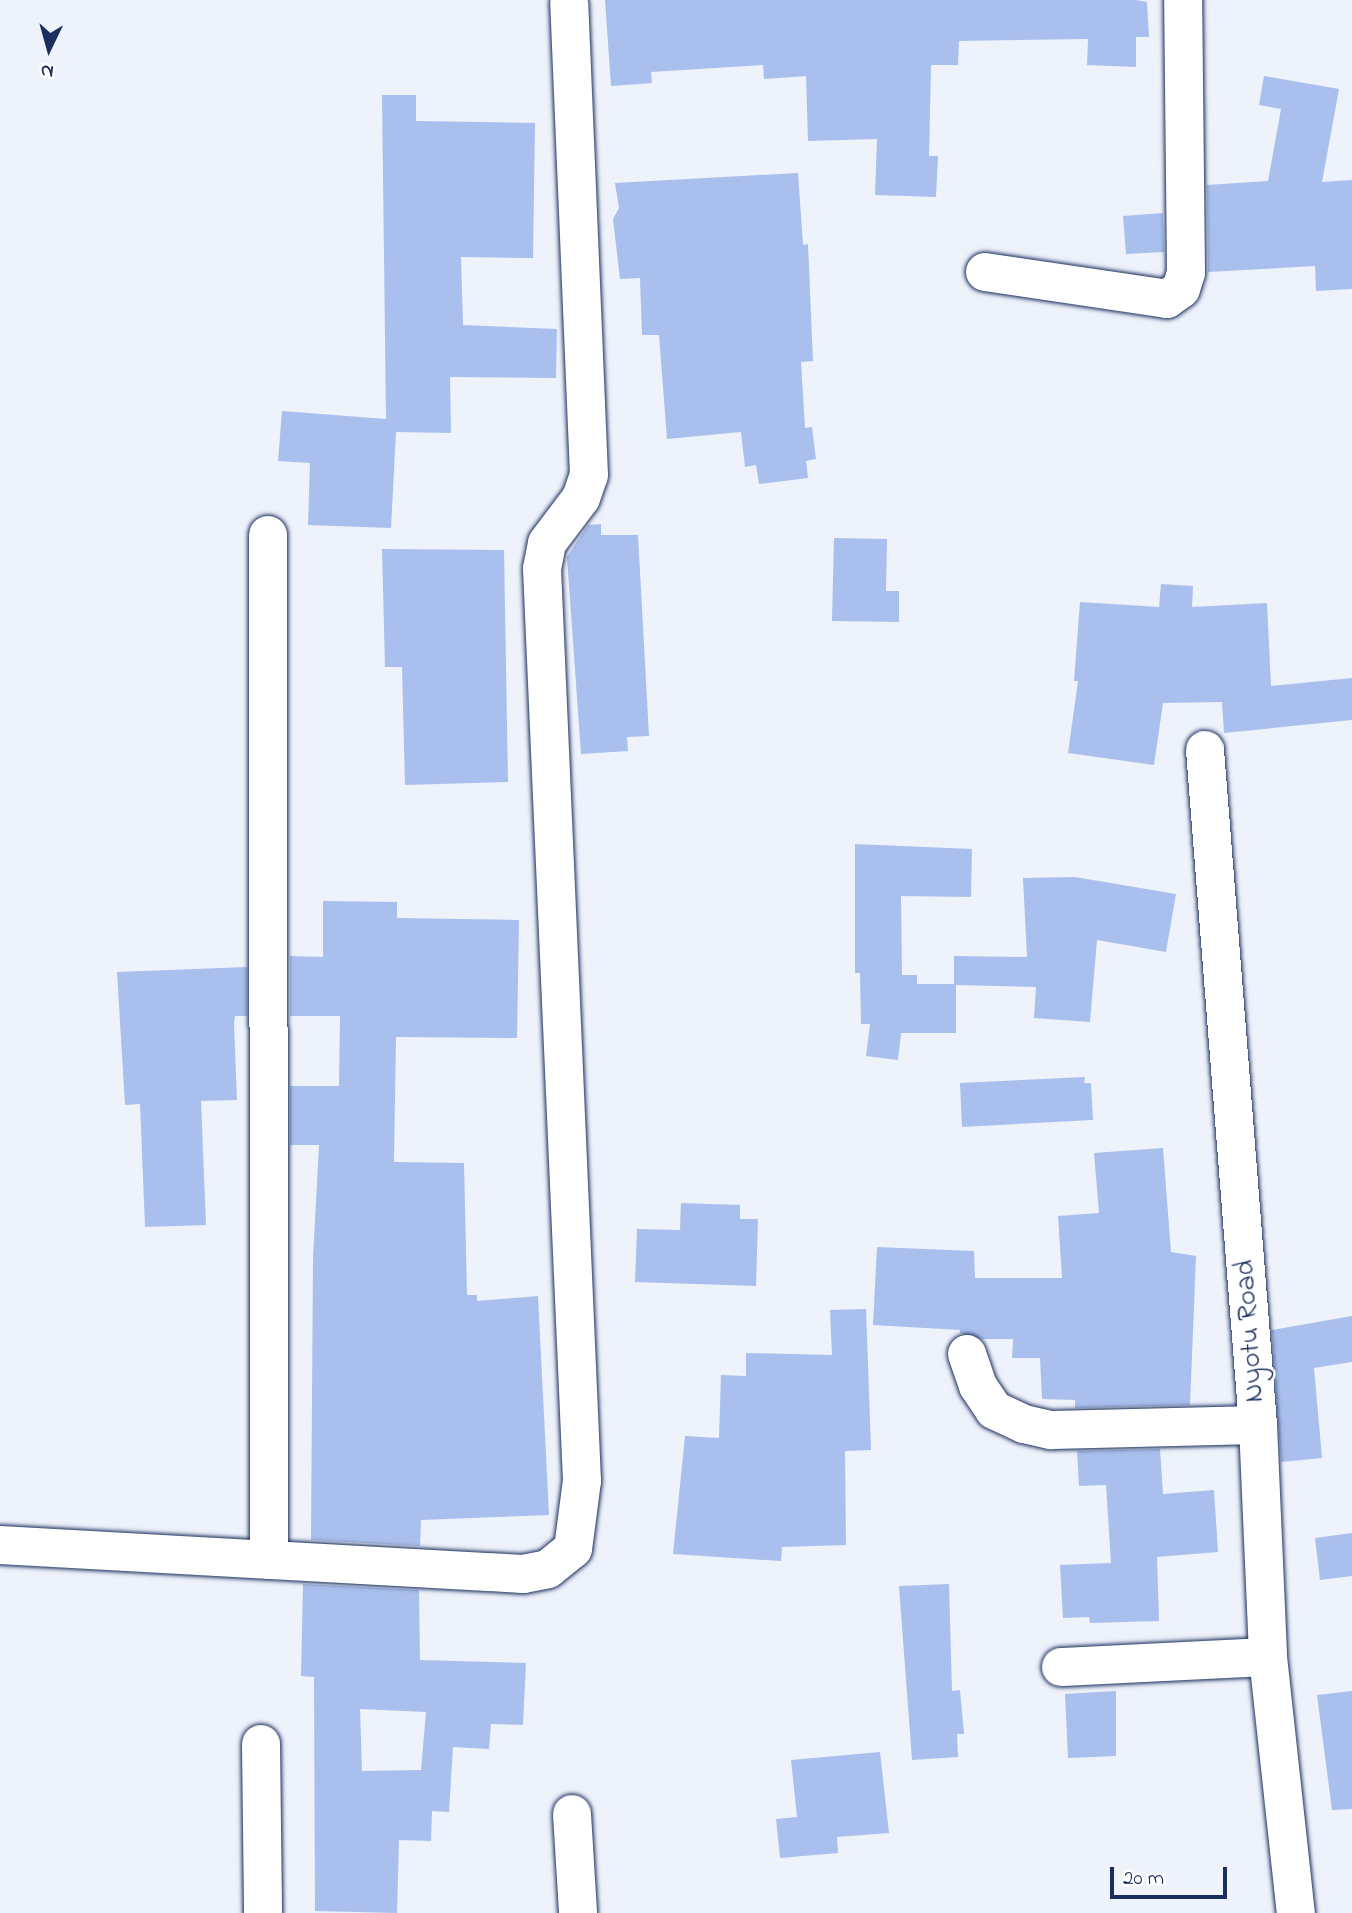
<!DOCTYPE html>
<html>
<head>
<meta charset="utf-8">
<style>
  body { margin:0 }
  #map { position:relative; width:1352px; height:1913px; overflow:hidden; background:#eef2fb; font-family:"Indie Flower",sans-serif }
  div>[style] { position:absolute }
  .building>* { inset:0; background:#a9bfed }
  .roads { filter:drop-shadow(0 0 2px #1b2f5e) drop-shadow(0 0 2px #1b2f5e) }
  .minor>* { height:38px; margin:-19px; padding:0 19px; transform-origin:19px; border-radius:19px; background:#fff }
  span { translate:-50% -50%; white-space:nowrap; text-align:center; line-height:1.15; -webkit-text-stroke:5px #fff; paint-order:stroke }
  .street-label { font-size:28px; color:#1b2f5e }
  .north { position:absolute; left:14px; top:14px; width:70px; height:70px; -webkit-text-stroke:5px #fff; paint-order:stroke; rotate:185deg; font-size:19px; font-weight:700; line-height:28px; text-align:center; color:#1b2f5e }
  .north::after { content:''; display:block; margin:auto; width:24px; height:32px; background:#1b2f5e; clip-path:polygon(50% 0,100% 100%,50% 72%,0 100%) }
  .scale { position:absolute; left:1110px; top:1867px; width:117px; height:32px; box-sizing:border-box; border:4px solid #1b2f5e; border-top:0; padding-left:9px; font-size:21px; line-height:24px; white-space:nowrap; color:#1b2f5e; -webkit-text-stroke:5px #fff; paint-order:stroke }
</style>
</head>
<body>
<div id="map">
  <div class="building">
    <div style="clip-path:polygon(605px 0,1136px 0,1147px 2px,1149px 37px,1136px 37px,1136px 67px,1087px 65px,1088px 39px,959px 41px,958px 65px,931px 65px,929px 156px,938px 156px,936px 197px,875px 195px,877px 139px,808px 141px,806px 76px,764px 79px,763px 65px,651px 72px,652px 83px,611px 86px)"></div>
    <div style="clip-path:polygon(1264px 76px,1339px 89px,1322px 182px,1352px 180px,1352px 289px,1316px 291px,1315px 266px,1208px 272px,1207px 185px,1268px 181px,1281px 109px,1259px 105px)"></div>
    <div style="clip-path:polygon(382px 95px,416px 95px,416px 121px,535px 123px,533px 258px,461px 257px,463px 325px,557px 329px,556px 378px,450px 377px,451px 433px,396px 432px,391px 528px,308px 525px,310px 463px,278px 461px,282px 411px,386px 419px)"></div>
    <div style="clip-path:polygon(798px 173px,803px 245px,808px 244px,813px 361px,801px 362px,805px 428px,812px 427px,816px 459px,806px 461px,808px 478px,759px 484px,756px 465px,745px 467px,741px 432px,667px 439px,659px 335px,642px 335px,640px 278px,620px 279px,613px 219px,619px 208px,615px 183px)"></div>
    <div style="clip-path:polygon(1163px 213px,1164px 252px,1126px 254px,1123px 216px)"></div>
    <div style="clip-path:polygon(601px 524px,601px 535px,638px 535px,649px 736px,627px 737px,628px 751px,581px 754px,567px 557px,588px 525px)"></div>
    <div style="clip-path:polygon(834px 538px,887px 539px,886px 591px,899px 591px,899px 622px,832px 621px)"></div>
    <div style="clip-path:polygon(382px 549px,504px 550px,508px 782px,405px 785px,402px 667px,385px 667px)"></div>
    <div style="clip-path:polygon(1161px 584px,1193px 586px,1192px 607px,1267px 603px,1271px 686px,1352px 678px,1352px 720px,1224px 733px,1222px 702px,1163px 703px,1154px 765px,1068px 753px,1078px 681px,1074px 681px,1080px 602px,1159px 607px)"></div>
    <div style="clip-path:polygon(855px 844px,972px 849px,971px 897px,901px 896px,902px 975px,917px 975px,917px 984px,954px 984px,954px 956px,1027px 957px,1023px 878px,1075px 877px,1176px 894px,1166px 952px,1097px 940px,1090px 1022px,1034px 1018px,1036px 987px,956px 985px,956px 1033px,901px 1033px,898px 1060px,866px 1056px,870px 1024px,861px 1024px,860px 973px,855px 973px)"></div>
    <div style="clip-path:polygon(323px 901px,397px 902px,397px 918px,519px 920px,517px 1038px,396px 1037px,394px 1162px,464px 1163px,467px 1295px,477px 1295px,477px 1301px,538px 1296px,549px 1515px,421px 1520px,420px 1546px,311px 1540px,313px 1258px,319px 1145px,290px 1145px,290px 1086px,339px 1086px,340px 1016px,290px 1016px,290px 956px,323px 957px)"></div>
    <div style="clip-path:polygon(247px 967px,247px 1016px,235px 1016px,234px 1023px,237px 1100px,201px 1101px,206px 1225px,145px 1227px,140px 1104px,125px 1105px,117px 972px)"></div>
    <div style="clip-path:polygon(1085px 1077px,1084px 1083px,1091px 1083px,1093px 1120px,962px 1127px,960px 1083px)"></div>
    <div style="clip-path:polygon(1163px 1148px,1171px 1252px,1196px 1256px,1190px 1405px,1075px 1408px,1075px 1400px,1042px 1399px,1040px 1358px,1012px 1358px,1013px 1339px,982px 1339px,960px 1333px,960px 1330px,873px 1325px,877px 1247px,974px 1251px,975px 1278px,1062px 1278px,1058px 1216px,1099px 1213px,1094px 1153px)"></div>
    <div style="clip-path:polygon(681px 1203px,740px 1205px,740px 1219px,758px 1219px,756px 1286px,635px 1282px,637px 1229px,680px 1230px)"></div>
    <div style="clip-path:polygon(866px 1309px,871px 1450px,845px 1451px,846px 1545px,782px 1547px,781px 1561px,673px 1554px,685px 1436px,719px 1438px,721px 1375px,746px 1376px,746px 1353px,832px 1355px,830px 1310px)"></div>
    <div style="clip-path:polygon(1352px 1316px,1352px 1362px,1314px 1368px,1322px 1458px,1281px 1462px,1272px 1330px)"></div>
    <div style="clip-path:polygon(1160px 1449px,1163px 1494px,1214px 1490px,1218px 1552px,1157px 1557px,1159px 1621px,1090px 1623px,1089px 1617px,1063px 1618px,1060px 1565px,1111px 1563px,1106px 1485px,1079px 1486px,1077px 1451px)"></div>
    <div style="clip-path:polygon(1352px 1533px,1352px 1576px,1320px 1580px,1315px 1538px)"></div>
    <div style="clip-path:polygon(evenodd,303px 1584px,419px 1590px,420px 1660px,526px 1663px,523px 1725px,491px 1724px,489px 1749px,453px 1747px,449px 1812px,432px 1811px,431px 1841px,399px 1840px,397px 1913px,315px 1911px,314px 1677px,301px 1676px,303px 1584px,360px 1709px,426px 1712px,421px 1770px,362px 1771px,360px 1709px)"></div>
    <div style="clip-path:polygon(949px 1584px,952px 1691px,960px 1690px,964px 1734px,957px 1734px,958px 1757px,912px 1760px,899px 1586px)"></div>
    <div style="clip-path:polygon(1116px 1691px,1116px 1756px,1068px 1758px,1065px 1694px)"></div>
    <div style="clip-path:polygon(1352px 1691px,1352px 1809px,1332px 1810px,1317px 1695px)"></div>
    <div style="clip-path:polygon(880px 1752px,889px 1833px,837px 1837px,838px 1853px,780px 1858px,776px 1819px,797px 1817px,791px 1760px)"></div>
  </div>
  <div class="roads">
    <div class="minor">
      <div style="left:985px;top:272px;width:184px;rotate:8.4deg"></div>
      <div style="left:1167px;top:299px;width:17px;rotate:-36deg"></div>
      <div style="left:1181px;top:289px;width:17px;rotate:-73deg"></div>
      <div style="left:1186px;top:273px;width:273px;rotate:-90.6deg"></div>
      <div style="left:268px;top:535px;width:1025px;rotate:89.94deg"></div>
      <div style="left:1205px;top:750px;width:677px;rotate:85.51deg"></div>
      <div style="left:1258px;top:1425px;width:232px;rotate:87.5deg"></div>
      <div style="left:1268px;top:1657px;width:258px;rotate:83.8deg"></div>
      <div style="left:967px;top:1354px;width:34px;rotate:71deg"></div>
      <div style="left:978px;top:1386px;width:29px;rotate:56deg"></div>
      <div style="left:994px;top:1410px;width:33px;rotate:25deg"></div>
      <div style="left:1024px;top:1424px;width:28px;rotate:13deg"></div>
      <div style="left:1051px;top:1430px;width:207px;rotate:-1.4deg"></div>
      <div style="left:0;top:1545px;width:524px;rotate:3.17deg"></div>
      <div style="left:523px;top:1574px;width:25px;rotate:-11deg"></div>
      <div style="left:548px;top:1569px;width:32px;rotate:-39deg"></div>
      <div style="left:573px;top:1549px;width:69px;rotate:-82.5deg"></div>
      <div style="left:582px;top:1481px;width:913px;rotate:-92.51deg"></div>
      <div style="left:542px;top:569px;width:26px;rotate:-79deg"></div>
      <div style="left:547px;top:543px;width:56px;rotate:-52.9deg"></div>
      <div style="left:581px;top:498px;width:24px;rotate:-71deg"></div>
      <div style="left:589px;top:475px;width:472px;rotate:-92.4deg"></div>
      <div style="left:1061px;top:1667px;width:207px;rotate:-2.8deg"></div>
      <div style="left:261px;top:1744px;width:169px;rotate:89.3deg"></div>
      <div style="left:572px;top:1814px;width:99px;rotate:86.5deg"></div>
    </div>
  </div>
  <div class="street-label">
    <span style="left:1251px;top:1331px;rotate:-94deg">Nyotu Road</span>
  </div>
  <div class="north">N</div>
  <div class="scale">20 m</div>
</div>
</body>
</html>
